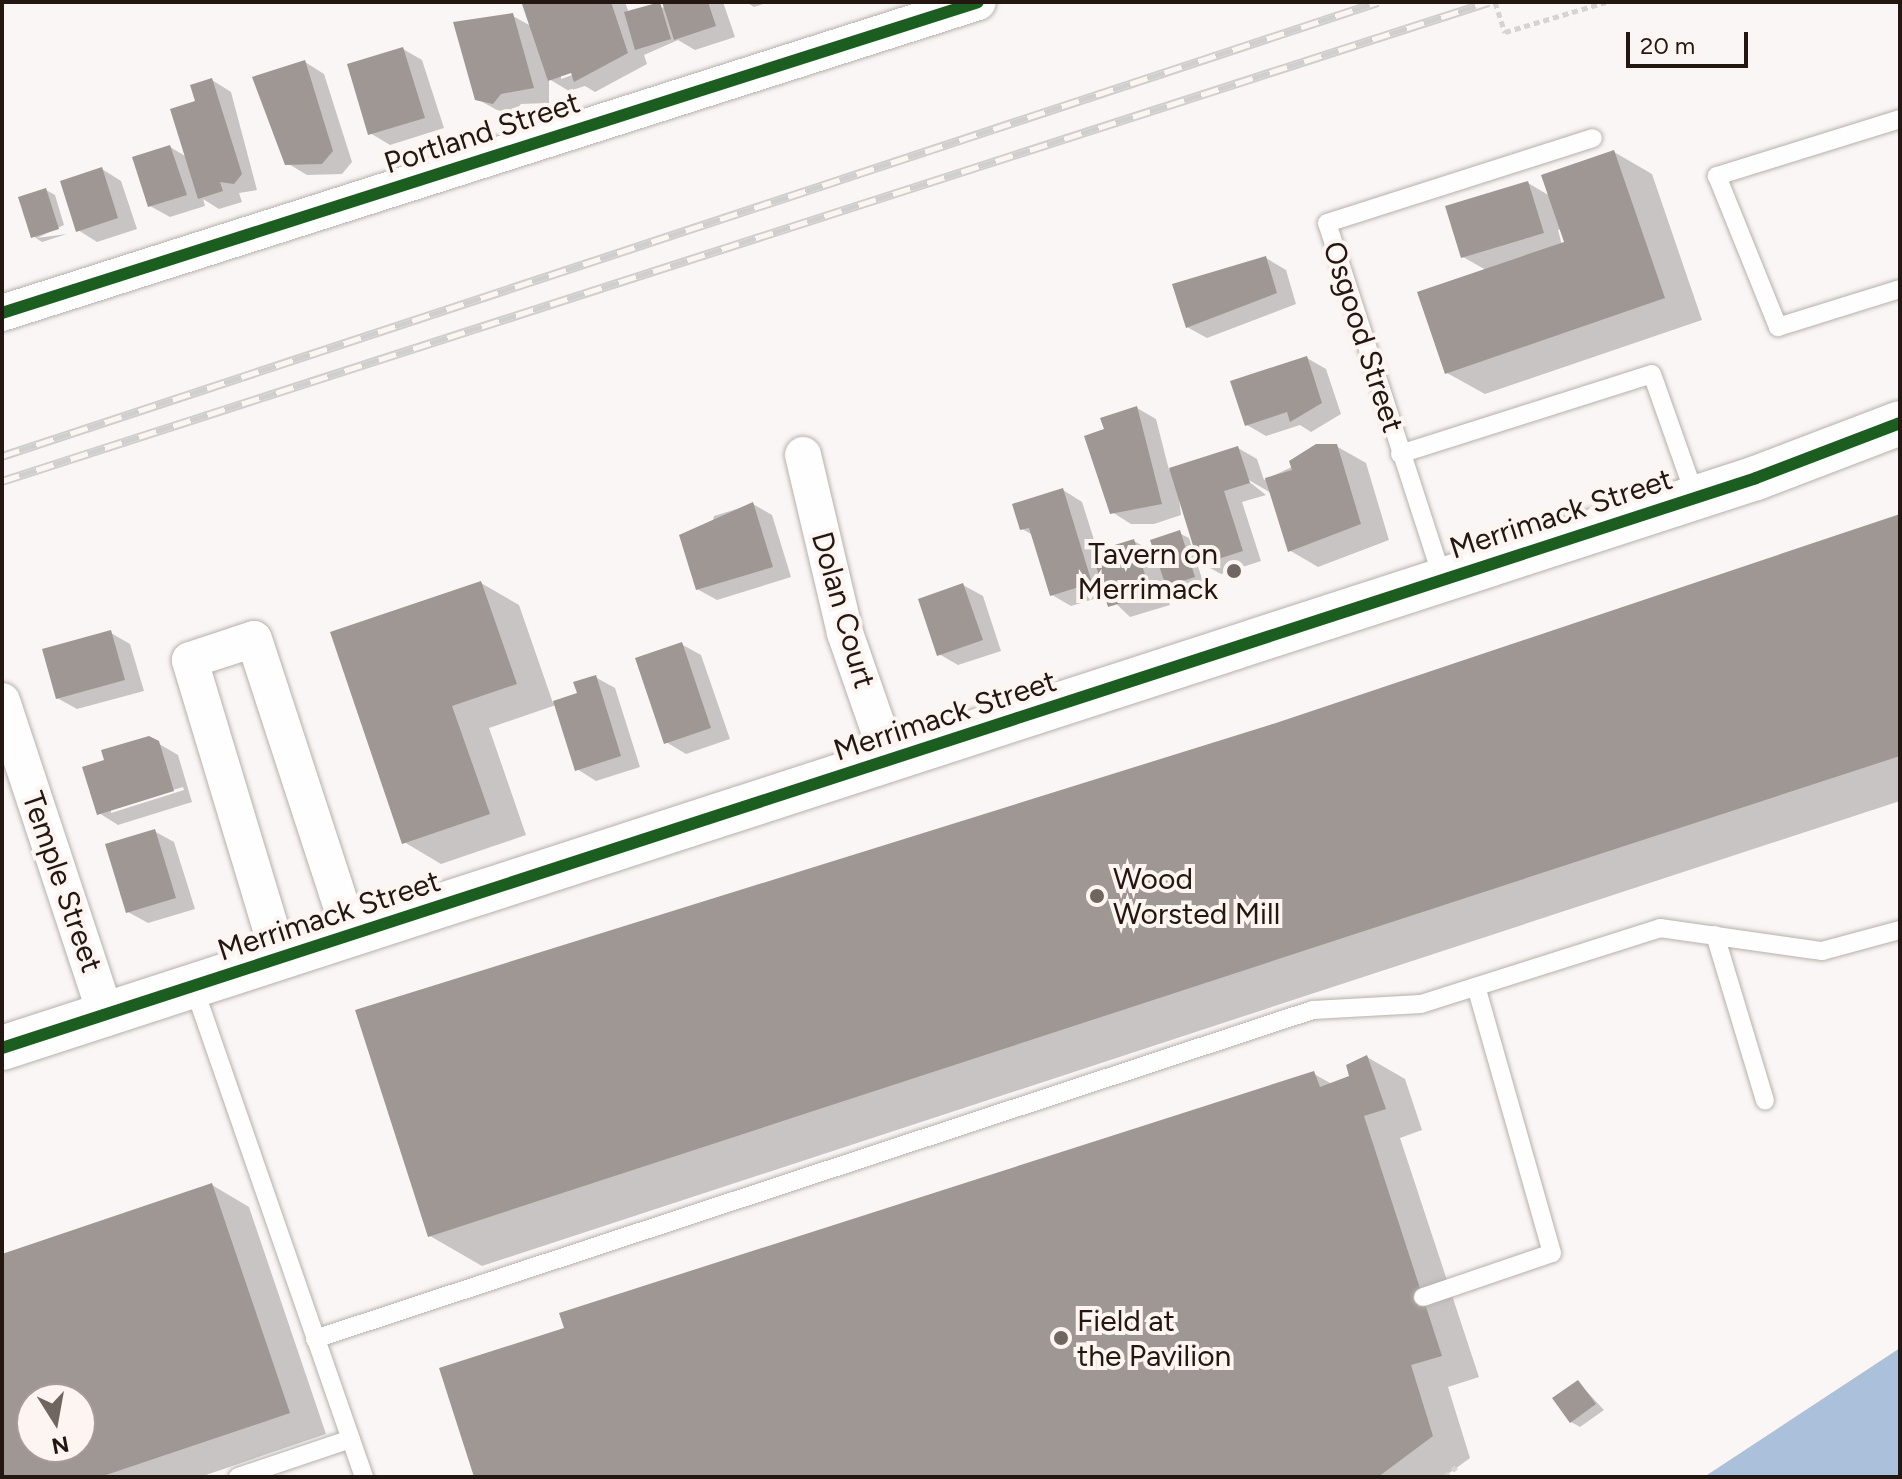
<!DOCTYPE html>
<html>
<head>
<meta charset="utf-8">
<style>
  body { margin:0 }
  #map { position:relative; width:1902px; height:1479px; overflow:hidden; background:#faf6f5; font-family:Figtree,sans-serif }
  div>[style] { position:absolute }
  .water>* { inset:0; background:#abc0db }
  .shadow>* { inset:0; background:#0003 }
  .building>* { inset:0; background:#9f9794 }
  .path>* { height:5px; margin-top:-2.5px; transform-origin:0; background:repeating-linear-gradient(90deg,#d5d4d3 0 6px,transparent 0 10px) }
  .roads { filter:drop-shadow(0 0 2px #b7b0ac) drop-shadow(0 0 2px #b7b0ac) }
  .service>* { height:18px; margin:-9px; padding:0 9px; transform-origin:9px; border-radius:9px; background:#fefefe }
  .minor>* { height:36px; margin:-18px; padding:0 18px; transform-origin:18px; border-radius:18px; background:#fefefe }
  .secondary>* { height:44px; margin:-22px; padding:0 22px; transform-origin:22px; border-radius:22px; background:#fefefe }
  .rail>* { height:9px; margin-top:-4.5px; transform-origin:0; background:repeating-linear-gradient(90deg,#fdf5f2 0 18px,#d0cfce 0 36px); box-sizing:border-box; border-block:2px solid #d0cfce }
  .cycleway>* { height:12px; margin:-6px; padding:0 6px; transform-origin:6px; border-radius:6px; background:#1b5e20 }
  .dots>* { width:22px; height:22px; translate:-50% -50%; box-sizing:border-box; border:4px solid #fdf5f2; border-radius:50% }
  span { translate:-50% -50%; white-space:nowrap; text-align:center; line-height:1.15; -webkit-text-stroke:8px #fdf5f2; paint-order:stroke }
  .street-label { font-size:30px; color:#241711 }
  .poi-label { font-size:30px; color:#241711 }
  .right { translate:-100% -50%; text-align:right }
  .left { translate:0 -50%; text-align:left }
  .frame { position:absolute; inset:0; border:4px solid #241711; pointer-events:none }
  .north { position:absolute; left:16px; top:1383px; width:80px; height:80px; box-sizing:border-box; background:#fdf5f2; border:2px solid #a69c98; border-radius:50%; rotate:169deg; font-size:22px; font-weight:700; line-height:32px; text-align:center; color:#241711 }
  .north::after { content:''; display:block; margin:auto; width:28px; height:36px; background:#6f6561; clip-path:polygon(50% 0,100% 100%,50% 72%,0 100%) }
  .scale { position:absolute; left:1626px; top:32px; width:122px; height:36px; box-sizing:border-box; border:4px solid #241711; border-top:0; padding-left:10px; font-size:24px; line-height:28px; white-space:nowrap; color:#241711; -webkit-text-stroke:6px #fdf5f2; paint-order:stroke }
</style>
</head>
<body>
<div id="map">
  <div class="water">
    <div style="clip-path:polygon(1900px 1348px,1900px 1477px,1704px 1477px)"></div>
  </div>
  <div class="shadow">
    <div style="clip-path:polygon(evenodd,534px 2px,625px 2px,629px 13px,666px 7px,664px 2px,723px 2px,735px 37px,695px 50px,678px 40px,644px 55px,647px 64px,595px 92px,585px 86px,569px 91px,549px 79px,549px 103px,521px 104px,513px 114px,497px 110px,477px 99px,513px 16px,531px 26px,524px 5px,534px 2px,580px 68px,581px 72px,561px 79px,561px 75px,580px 68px)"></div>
    <div style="clip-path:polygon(746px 2px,769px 2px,754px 7px)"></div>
    <div style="clip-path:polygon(403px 49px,422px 60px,444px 128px,390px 145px,370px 133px)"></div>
    <div style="clip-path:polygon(305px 62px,324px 74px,352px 162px,342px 174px,307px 175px,287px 163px)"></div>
    <div style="clip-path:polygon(212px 80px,231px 92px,257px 190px,239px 193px,242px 202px,219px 209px,203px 199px,205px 206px,170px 217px,150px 206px,170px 147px,187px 157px)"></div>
    <div style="clip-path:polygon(evenodd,1614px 152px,1652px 174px,1702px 320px,1485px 394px,1447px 373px,1486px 270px,1463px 257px,1528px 183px,1550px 196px,1614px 152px,1561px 229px,1566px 243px,1562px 245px,1558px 230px,1561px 229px)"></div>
    <div style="clip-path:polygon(102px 169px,121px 181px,137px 229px,97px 242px,78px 230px)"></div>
    <div style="clip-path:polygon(46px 190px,55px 195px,64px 225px,37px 238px,67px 234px,42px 242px,33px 236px)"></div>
    <div style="clip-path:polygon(1266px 258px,1286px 270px,1296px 304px,1207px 338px,1187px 327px)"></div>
    <div style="clip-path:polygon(1307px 358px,1326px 369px,1341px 414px,1311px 432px,1300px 425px,1266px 436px,1247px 425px)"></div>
    <div style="clip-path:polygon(1137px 408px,1156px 419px,1169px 470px,1238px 448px,1257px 459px,1264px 480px,1336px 446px,1366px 463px,1389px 540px,1318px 567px,1289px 550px,1271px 493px,1242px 476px,1266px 495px,1242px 502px,1261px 561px,1221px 574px,1201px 563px,1178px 490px,1181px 515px,1154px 524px,1131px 524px,1112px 512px,1106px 430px)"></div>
    <div style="clip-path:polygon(1063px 490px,1082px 502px,1098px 552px,1134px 541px,1157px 554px,1179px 533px,1189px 538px,1203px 582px,1177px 590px,1163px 582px,1170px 605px,1130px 617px,1107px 595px,1071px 606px,1052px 595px,1033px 535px,1022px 529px)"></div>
    <div style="clip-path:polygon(753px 504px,772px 515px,791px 577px,717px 600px,697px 589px,714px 516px)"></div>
    <div style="clip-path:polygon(1900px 516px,1900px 801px,482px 1266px,430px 1236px,1277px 725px)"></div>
    <div style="clip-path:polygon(481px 583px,519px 605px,553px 703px,579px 694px,595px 677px,615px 688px,640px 767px,596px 781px,577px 769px,556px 705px,489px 728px,526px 835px,441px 864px,404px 842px)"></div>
    <div style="clip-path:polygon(963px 585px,983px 596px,1001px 651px,958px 665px,939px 654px)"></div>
    <div style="clip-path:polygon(111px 633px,130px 644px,144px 691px,77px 709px,57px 698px)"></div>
    <div style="clip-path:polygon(681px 644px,701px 655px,730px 739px,686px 754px,666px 742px)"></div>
    <div style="clip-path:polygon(evenodd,149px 738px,178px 755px,192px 802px,118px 825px,99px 813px,106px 761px,149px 738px,183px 787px,184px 790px,111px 813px,111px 808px,183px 787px)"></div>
    <div style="clip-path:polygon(154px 831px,174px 842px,195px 909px,148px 923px,128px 912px)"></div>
    <div style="clip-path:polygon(1367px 1057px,1405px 1079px,1422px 1130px,1400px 1138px,1479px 1377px,1448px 1387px,1470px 1458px,1444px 1477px,476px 1477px,567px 1330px,1314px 1074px,1332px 1084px,1351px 1077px)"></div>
    <div style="clip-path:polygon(evenodd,212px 1185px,249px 1207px,326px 1434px,200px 1477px,2px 1477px,2px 1256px,212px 1185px,32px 1399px,80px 1399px,80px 1447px,32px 1447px,32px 1399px)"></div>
    <div style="clip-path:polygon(1578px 1382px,1604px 1410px,1580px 1427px,1571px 1422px)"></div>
  </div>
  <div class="building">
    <div style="clip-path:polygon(611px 2px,628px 53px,574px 82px,571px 73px,548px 81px,522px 4px)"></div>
    <div style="clip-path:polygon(660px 2px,671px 39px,635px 50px,624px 12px)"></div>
    <div style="clip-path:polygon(662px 2px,708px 2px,716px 26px,674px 40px)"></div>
    <div style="clip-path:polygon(513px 13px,534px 88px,501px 94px,493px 104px,475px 100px,453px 22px)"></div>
    <div style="clip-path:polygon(403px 47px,425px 118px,368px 135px,347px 64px)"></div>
    <div style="clip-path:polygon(305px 60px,333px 151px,322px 164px,285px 165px,252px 77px)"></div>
    <div style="clip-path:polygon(212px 78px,242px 174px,234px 184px,220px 182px,223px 191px,198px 199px,170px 109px,195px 101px,190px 85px)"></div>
    <div style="clip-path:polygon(170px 145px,187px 195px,148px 207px,132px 157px)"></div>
    <div style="clip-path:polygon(1614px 150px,1665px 298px,1445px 374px,1417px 292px,1564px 242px,1541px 175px)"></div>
    <div style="clip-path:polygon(102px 167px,118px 218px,76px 232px,60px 181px)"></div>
    <div style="clip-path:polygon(1528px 181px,1544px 233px,1461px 258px,1445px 206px)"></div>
    <div style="clip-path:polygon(46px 188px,59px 229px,31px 238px,18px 197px)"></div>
    <div style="clip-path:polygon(1266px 256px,1277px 293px,1186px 328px,1172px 284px)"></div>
    <div style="clip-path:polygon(1307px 356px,1322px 403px,1290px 422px,1287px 412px,1245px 426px,1230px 381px)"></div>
    <div style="clip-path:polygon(1137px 406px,1162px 504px,1110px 514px,1084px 436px,1104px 429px,1100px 418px)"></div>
    <div style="clip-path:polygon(1316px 444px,1337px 444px,1361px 524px,1288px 552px,1265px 478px,1292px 470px,1289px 461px)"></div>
    <div style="clip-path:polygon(1238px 446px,1250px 483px,1224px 491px,1243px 551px,1199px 565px,1169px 468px)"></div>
    <div style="clip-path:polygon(1063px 488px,1092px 583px,1050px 596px,1029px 528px,1020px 530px,1012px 504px)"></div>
    <div style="clip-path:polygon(753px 502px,773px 567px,696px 590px,679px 535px)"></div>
    <div style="clip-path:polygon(1900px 514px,1900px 756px,428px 1237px,355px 1010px,1276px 723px)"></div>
    <div style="clip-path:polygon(1180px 530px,1195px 577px,1166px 586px,1150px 540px)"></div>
    <div style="clip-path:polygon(1134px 539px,1151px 594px,1108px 607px,1092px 552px)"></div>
    <div style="clip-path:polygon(481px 581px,517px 684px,452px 706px,490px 814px,402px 844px,330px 632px)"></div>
    <div style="clip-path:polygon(963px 583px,983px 640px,937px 656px,918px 599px)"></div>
    <div style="clip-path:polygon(111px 630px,125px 680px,56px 699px,42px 649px)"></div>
    <div style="clip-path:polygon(682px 642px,711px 728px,664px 744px,635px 658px)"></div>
    <div style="clip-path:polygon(596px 675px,621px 756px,575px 771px,553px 701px,577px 693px,573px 682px)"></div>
    <div style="clip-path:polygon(149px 736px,159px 741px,174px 791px,97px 815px,82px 767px,104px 760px,101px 750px)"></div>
    <div style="clip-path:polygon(155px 829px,176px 898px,126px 913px,105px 844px)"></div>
    <div style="clip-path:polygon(1367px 1055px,1386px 1109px,1364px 1116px,1442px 1356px,1411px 1365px,1433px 1436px,1378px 1477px,474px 1477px,439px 1368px,564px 1328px,559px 1313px,1314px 1071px,1320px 1087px,1349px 1076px,1346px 1065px)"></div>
    <div style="clip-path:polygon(evenodd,212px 1183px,290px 1413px,100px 1477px,2px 1477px,2px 1254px,212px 1183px,32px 1399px,80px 1399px,80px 1447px,32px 1447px,32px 1399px)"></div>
    <div style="clip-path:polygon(1578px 1380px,1596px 1404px,1570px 1423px,1552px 1398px)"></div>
  </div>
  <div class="path">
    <div style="left:1495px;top:2px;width:32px;rotate:72deg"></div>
    <div style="left:1505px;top:32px;width:105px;rotate:-16.5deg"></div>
    <div style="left:1445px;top:1477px;width:15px;rotate:-42deg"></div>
  </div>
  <div class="roads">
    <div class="service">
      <div style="left:1900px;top:119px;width:192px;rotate:162.7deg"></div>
      <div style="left:1717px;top:176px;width:163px;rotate:68deg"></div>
      <div style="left:1778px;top:327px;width:128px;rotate:-17.3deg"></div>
      <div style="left:1400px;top:454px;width:264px;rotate:-17.6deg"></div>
      <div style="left:1652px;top:374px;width:132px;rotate:70.5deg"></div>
      <div style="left:1443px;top:580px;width:375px;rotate:-108deg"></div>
      <div style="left:1327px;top:223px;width:279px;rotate:-17.7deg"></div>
      <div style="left:1715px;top:935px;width:173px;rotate:73.2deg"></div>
      <div style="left:194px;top:988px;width:518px;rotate:70.83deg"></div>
      <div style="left:1423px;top:1297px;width:136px;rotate:-18.8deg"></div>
      <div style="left:1552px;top:1253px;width:277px;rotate:-105.9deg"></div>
      <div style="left:315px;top:1339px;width:1051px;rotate:-18.25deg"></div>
      <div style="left:1313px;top:1010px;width:108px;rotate:-3.2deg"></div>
      <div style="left:1421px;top:1004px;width:251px;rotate:-17.6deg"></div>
      <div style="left:1660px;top:928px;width:164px;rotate:8.1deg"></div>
      <div style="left:1822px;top:951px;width:81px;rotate:-15.1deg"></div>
      <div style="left:238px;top:1477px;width:119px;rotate:-18.6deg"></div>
    </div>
    <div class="minor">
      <div style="left:2px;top:313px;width:1024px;rotate:-17.67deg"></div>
      <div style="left:803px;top:455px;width:183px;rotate:76.7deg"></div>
      <div style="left:845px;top:633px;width:137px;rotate:70.8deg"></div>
      <div style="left:2px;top:701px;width:334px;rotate:71.7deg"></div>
      <div style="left:280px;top:959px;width:312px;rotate:-106.8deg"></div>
      <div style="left:190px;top:660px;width:67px;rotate:-18.2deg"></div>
      <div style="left:254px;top:639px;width:312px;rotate:71.9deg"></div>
    </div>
    <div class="secondary">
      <div style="left:2px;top:1048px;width:1844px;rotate:-18deg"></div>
      <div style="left:1756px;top:478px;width:154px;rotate:-20.9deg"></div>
    </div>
  </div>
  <div class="rail">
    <div style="left:2px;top:456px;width:1449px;rotate:-18.26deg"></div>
    <div style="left:2px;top:481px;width:1562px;rotate:-17.86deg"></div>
  </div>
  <div class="cycleway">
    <div style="left:2px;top:313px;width:1024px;rotate:-17.67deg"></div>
    <div style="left:2px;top:1048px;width:1844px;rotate:-18deg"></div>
    <div style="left:1756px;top:478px;width:154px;rotate:-20.9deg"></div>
  </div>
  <div class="dots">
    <div style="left:1234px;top:571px;background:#6f6561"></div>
    <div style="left:1097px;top:896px;background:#6f6561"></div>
    <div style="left:1061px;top:1338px;background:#6f6561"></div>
  </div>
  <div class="street-label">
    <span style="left:482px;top:133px;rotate:-18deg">Portland Street</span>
    <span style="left:1363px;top:337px;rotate:72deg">Osgood Street</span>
    <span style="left:1561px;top:514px;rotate:-18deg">Merrimack Street</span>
    <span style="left:843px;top:610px;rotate:74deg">Dolan Court</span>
    <span style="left:945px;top:716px;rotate:-18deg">Merrimack Street</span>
    <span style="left:62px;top:882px;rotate:71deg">Temple Street</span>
    <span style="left:329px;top:916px;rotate:-18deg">Merrimack Street</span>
  </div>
  <div class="poi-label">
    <span class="right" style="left:1218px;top:571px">Tavern on<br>Merrimack</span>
    <span class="left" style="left:1113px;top:896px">Wood<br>Worsted Mill</span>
    <span class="left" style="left:1077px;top:1338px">Field at<br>the Pavilion</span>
  </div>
  <div class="frame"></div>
  <div class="north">N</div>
  <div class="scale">20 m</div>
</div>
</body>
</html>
